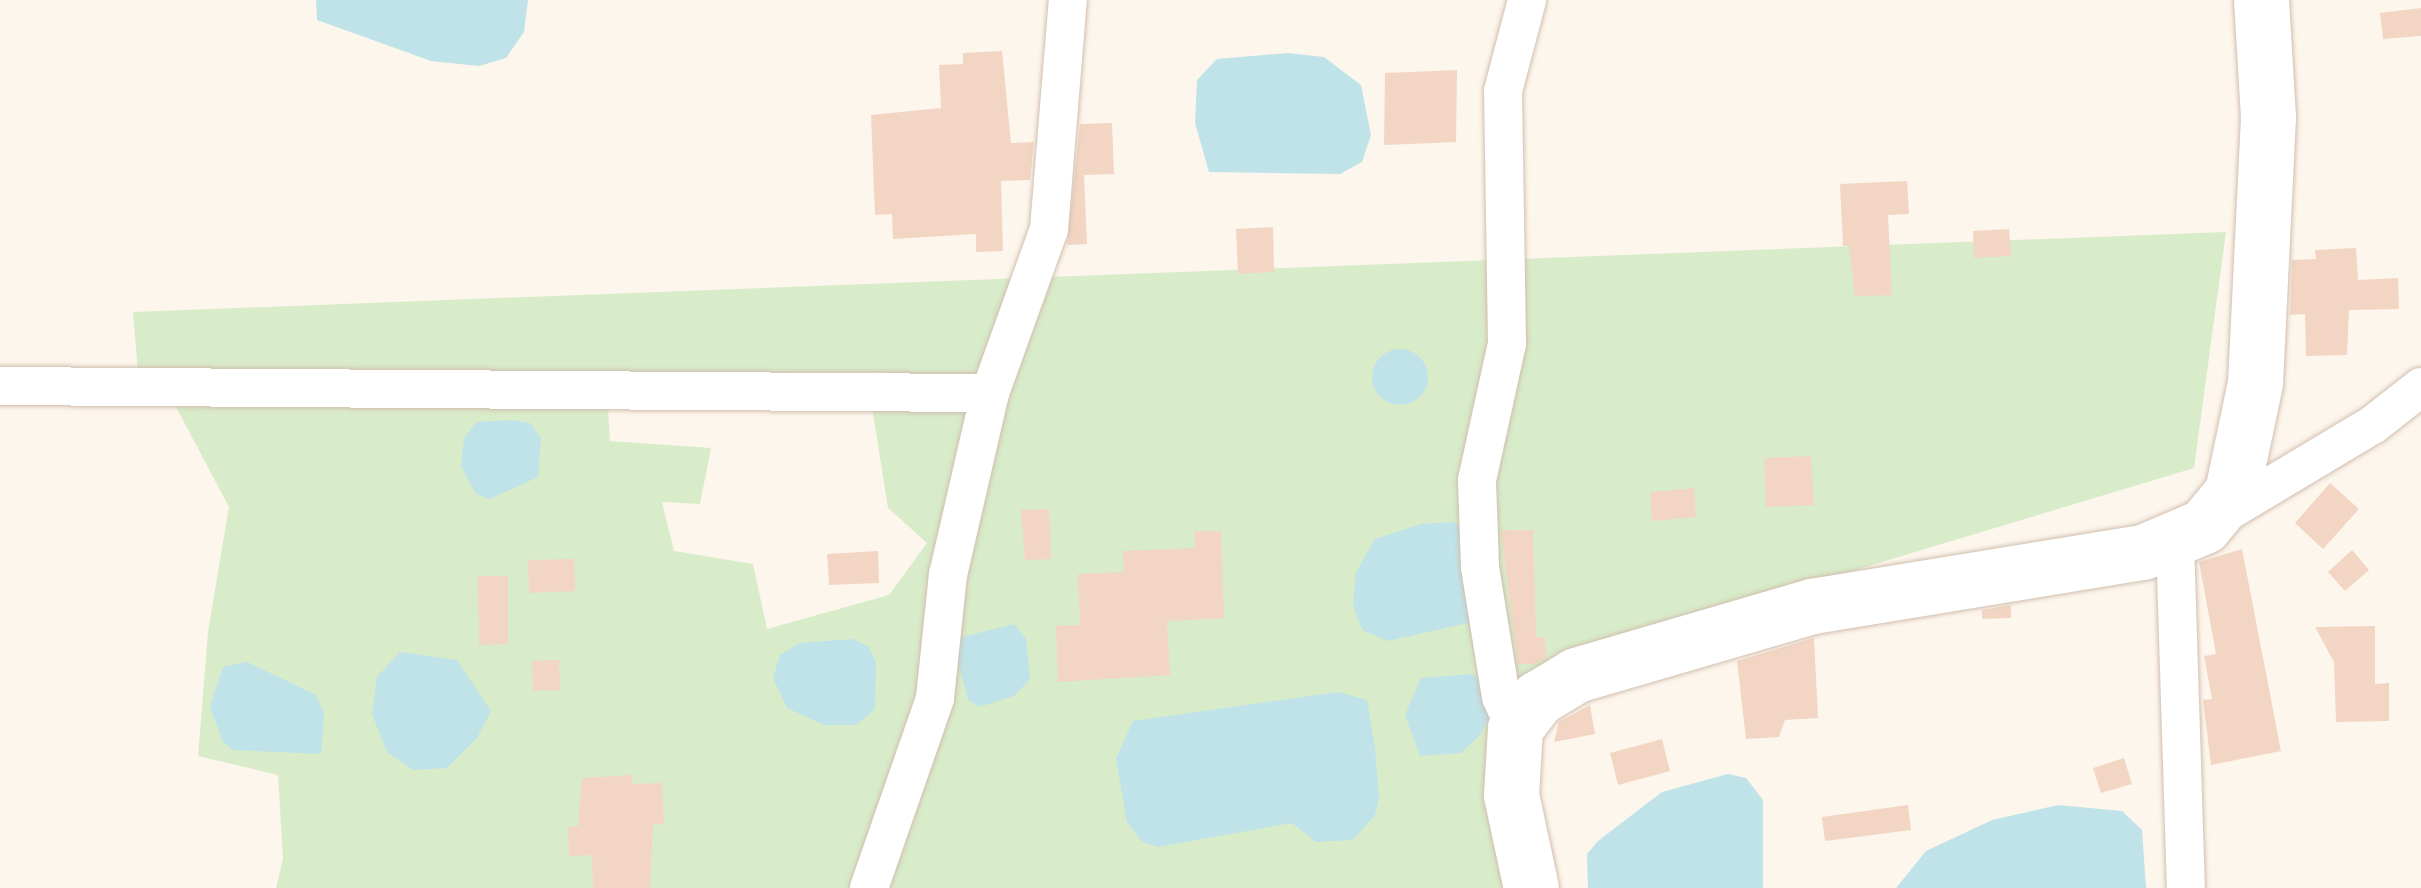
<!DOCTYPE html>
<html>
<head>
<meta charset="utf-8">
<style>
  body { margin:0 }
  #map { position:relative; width:2421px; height:888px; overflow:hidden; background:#fdf6ec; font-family:Overpass,sans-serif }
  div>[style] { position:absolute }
  .green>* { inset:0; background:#d8ecc9 }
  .water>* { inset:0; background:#bfe3e8 }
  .round { border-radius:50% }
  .building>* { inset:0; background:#f3d5c3 }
  .roads { filter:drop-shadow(0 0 2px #d1beb0) drop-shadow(0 0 2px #d1beb0) }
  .street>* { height:38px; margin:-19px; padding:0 19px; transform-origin:19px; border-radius:19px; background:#fff }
  .secondary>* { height:55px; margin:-27.5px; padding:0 27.5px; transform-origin:27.5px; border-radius:27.5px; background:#fff }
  span { translate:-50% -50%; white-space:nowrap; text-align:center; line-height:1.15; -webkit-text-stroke:8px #fffaf3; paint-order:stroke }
</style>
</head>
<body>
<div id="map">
  <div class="green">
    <div style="clip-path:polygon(2226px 232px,2194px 468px,1749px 602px,1534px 682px,1508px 888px,276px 888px,283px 859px,278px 775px,198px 756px,208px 632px,229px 507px,175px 405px,608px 407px,610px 441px,711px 448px,700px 504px,662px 502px,674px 551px,753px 564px,767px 629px,889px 595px,927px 543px,888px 508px,869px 388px,887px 372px,138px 373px,133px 312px)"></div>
  </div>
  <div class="water">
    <div style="clip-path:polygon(316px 0,528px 0,524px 32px,506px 58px,479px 66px,431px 61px,317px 20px)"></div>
    <div style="clip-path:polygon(1288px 53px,1324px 57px,1361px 85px,1371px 135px,1362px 162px,1340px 174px,1209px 172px,1195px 123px,1197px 80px,1217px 59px)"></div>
    <div class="round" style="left:1372px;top:349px;width:56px;height:56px"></div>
    <div style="clip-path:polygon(512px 420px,530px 423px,541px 439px,538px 477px,490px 499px,476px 494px,461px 466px,464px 438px,477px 422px)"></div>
    <div style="clip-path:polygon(1453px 522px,1473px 535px,1472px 622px,1388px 641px,1362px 630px,1353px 606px,1356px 572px,1375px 539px,1421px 524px)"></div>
    <div style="clip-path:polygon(1014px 624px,1026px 639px,1030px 679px,1014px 696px,979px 707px,968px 700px,954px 646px,962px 637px)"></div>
    <div style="clip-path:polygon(853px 639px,869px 647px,876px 663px,875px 709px,856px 725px,824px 725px,787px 708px,773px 678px,780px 655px,800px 643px)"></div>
    <div style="clip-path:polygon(400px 652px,457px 660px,491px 711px,477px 738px,447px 768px,413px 770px,387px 752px,372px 714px,377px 677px)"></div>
    <div style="clip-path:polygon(247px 662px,316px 695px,324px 714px,321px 754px,233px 750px,223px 742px,210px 707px,223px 667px)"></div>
    <div style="clip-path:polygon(1473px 674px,1496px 705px,1480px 735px,1461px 753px,1420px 756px,1405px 715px,1421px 678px)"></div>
    <div style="clip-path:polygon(1338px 692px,1367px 700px,1375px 748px,1379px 798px,1375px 815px,1353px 840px,1316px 842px,1292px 823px,1158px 847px,1142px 842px,1127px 822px,1116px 759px,1133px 721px)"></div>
    <div style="clip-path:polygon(1728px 774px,1746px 778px,1763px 800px,1763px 888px,1588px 888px,1587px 854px,1598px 841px,1662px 792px)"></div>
    <div style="clip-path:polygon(2058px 805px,2122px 811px,2142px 830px,2146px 888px,1896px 888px,1926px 851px,1992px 820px)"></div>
  </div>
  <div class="building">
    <div style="clip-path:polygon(2421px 8px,2421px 36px,2383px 39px,2380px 13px)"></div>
    <div style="clip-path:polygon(1002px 51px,1011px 143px,1034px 142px,1030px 180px,1001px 181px,1003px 251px,976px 252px,976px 234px,893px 239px,892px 214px,875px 215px,871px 115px,941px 108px,939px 65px,963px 64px,963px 53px)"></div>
    <div style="clip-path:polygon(1457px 70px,1456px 142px,1384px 145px,1385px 73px)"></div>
    <div style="clip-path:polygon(1112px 123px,1114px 174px,1084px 175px,1087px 244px,1067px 245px,1080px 124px)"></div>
    <div style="clip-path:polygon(1907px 181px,1909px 214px,1888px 215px,1892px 295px,1855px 296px,1849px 246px,1843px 246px,1840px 184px)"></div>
    <div style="clip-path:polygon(1273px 227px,1274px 272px,1238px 274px,1236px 229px)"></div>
    <div style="clip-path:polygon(2009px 229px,2011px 256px,1974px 258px,1973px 231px)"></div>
    <div style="clip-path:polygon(2356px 248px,2358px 280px,2398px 278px,2399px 309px,2349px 310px,2347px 355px,2306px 356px,2305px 314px,2290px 315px,2292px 260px,2316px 259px,2315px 250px)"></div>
    <div style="clip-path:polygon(1811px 456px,1814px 505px,1766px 507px,1764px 458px)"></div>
    <div style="clip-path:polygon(2330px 483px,2359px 509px,2323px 549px,2295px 523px)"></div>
    <div style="clip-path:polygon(1694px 488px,1696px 517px,1652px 521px,1650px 492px)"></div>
    <div style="clip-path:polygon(1049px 509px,1051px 559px,1025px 560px,1021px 510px)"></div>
    <div style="clip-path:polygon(1501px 530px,1533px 530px,1536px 637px,1545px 637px,1546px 657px,1535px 664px,1518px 664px)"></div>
    <div style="clip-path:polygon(1195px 531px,1221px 531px,1224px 618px,1167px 621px,1170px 675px,1058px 682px,1056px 626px,1080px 625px,1078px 574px,1124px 572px,1123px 551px,1195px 548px)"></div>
    <div style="clip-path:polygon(2242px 549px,2281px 751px,2211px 765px,2203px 700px,2212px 699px,2204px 656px,2216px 654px,2199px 562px)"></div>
    <div style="clip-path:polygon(2352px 550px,2369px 570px,2345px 591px,2328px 572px)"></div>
    <div style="clip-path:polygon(878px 551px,879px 583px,829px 585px,827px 554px)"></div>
    <div style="clip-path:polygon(574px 559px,575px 591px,529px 593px,528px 560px)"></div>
    <div style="clip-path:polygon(478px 576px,508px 576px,508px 644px,479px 645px)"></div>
    <div style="clip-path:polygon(2011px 605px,2011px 618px,1982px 619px,1982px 610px)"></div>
    <div style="clip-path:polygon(2375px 626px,2375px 684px,2389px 683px,2389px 721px,2336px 722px,2334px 662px,2315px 627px)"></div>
    <div style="clip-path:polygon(1814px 638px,1818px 718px,1785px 720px,1779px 737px,1746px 739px,1737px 661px)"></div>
    <div style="clip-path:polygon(559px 660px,560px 690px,533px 691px,532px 661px)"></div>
    <div style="clip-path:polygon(1590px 705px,1595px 734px,1554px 742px,1559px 722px)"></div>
    <div style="clip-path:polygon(1662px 739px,1670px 771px,1618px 785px,1610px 753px)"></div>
    <div style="clip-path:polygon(2124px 758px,2132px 784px,2101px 793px,2093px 768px)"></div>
    <div style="clip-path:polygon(632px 775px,633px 784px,662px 783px,664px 824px,653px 825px,650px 888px,593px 888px,592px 855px,569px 856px,568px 827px,578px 826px,582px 778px)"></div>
    <div style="clip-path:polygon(1908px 805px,1911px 830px,1825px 841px,1822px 817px)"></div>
  </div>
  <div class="roads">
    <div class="street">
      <div style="left:0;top:386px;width:990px;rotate:0.41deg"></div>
      <div style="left:2217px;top:518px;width:183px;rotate:-30.9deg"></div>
      <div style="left:2374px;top:424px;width:60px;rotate:-38.2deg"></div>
      <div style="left:2175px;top:542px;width:346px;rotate:88.2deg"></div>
      <div style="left:1515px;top:728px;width:34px;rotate:-114deg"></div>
      <div style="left:1501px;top:697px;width:132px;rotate:-99.2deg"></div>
      <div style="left:1480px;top:567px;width:87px;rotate:-92deg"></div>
      <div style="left:1477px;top:480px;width:139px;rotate:-77.6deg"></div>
      <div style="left:1507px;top:344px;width:253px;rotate:-90.9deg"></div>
      <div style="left:1503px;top:91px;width:94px;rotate:-75.2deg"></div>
      <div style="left:869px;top:888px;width:201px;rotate:-70.8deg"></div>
      <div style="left:935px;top:698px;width:124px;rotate:-84deg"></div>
      <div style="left:948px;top:575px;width:187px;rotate:-77deg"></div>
      <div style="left:990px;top:393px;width:174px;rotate:-70.2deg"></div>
      <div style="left:1049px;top:229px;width:230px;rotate:-85.3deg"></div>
    </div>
    <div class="secondary">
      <div style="left:1531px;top:888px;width:95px;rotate:-102.1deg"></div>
      <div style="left:1511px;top:795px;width:67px;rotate:-86.6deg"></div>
      <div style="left:1515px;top:728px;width:38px;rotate:-53deg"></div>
      <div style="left:1538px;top:698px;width:44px;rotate:-31.2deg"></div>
      <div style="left:1576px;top:675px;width:246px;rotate:-16.3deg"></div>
      <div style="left:1812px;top:606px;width:335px;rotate:-9.3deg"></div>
      <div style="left:2143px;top:552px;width:66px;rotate:-23.1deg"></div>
      <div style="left:2204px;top:526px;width:44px;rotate:-50.5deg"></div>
      <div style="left:2232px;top:492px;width:111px;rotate:-78.1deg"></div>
      <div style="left:2255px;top:383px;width:266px;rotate:-87.2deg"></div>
      <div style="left:2268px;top:117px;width:117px;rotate:-93.4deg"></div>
    </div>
  </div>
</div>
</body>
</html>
